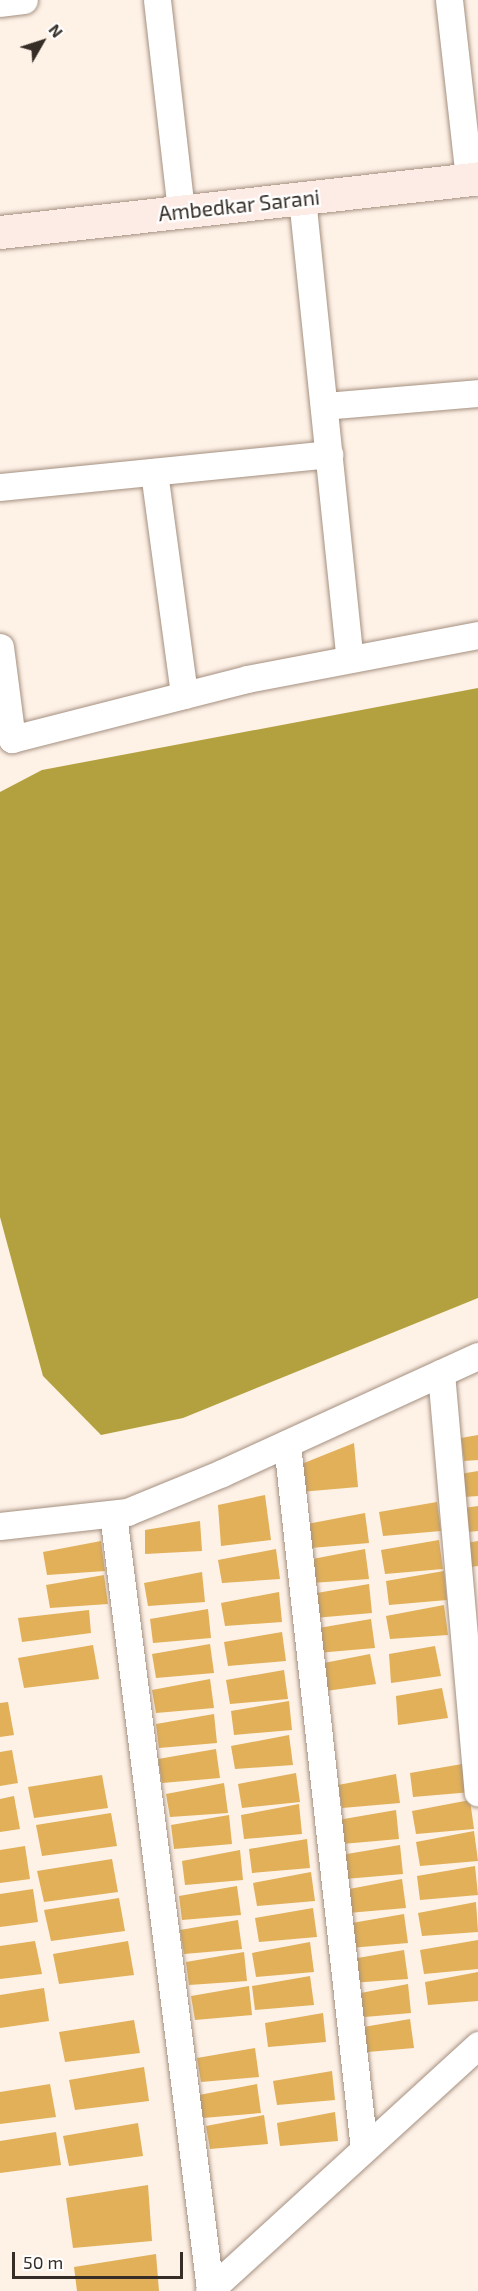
<!DOCTYPE html>
<html>
<head>
<meta charset="utf-8">
<style>
  body { margin:0 }
  #map { position:relative; width:478px; height:2291px; overflow:hidden; background:#fef1e6; font-family:"Exo 2",sans-serif }
  div>[style] { position:absolute }
  .water>* { inset:0; background:#b2a13e }
  .building>* { inset:0; background:#e1b059 }
  .roads { filter:drop-shadow(0 0 2px #a49080) drop-shadow(0 0 2px #a49080) }
  .street>* { height:27px; margin:-13.5px; padding:0 13.5px; transform-origin:13.5px; border-radius:13.5px; background:#fff }
  .secondary>* { height:33px; margin:-16.5px; padding:0 16.5px; transform-origin:16.5px; border-radius:16.5px; background:#fdece6 }
  span { translate:-50% -50%; white-space:nowrap; text-align:center; line-height:1.15; -webkit-text-stroke:4.5px #fff; paint-order:stroke }
  .street-label { font-size:21px; color:#352d26 }
  .north { position:absolute; left:12px; top:12px; width:60px; height:60px; -webkit-text-stroke:4px #fff; paint-order:stroke; rotate:51deg; font-size:16px; font-weight:700; line-height:24px; text-align:center; color:#352d26 }
  .north::after { content:''; display:block; margin:auto; width:21px; height:27px; background:#352d26; clip-path:polygon(50% 0,100% 100%,50% 72%,0 100%) }
  .scale { position:absolute; left:12px; top:2252px; width:171px; height:27px; box-sizing:border-box; border:3px solid #352d26; border-top:0; padding-left:8px; font-size:18px; line-height:21px; white-space:nowrap; color:#352d26; -webkit-text-stroke:4px #fff; paint-order:stroke }
</style>
</head>
<body>
<div id="map">
  <div class="water">
    <div style="clip-path:polygon(478px 688px,478px 1298px,183px 1418px,101px 1435px,43px 1376px,0 1217px,0 792px,42px 770px)"></div>
  </div>
  <div class="building">
    <div style="clip-path:polygon(478px 1435px,478px 1460px,464px 1461px,461px 1438px)"></div>
    <div style="clip-path:polygon(354px 1443px,358px 1487px,300px 1492px,299px 1465px)"></div>
    <div style="clip-path:polygon(478px 1471px,478px 1496px,464px 1497px,460px 1474px)"></div>
    <div style="clip-path:polygon(265px 1495px,271px 1540px,221px 1546px,218px 1505px)"></div>
    <div style="clip-path:polygon(437px 1502px,441px 1531px,383px 1536px,379px 1512px)"></div>
    <div style="clip-path:polygon(478px 1506px,478px 1531px,468px 1532px,464px 1508px)"></div>
    <div style="clip-path:polygon(365px 1513px,369px 1543px,311px 1548px,307px 1524px)"></div>
    <div style="clip-path:polygon(200px 1521px,202px 1551px,145px 1554px,145px 1530px)"></div>
    <div style="clip-path:polygon(439px 1540px,443px 1569px,385px 1574px,381px 1550px)"></div>
    <div style="clip-path:polygon(101px 1541px,105px 1571px,47px 1575px,43px 1552px)"></div>
    <div style="clip-path:polygon(478px 1541px,478px 1566px,470px 1567px,466px 1543px)"></div>
    <div style="clip-path:polygon(276px 1549px,280px 1579px,222px 1583px,218px 1560px)"></div>
    <div style="clip-path:polygon(365px 1549px,369px 1579px,311px 1583px,307px 1560px)"></div>
    <div style="clip-path:polygon(444px 1571px,447px 1600px,389px 1605px,386px 1581px)"></div>
    <div style="clip-path:polygon(202px 1572px,205px 1602px,148px 1606px,144px 1583px)"></div>
    <div style="clip-path:polygon(104px 1575px,108px 1604px,50px 1608px,46px 1585px)"></div>
    <div style="clip-path:polygon(369px 1584px,372px 1613px,314px 1618px,311px 1594px)"></div>
    <div style="clip-path:polygon(279px 1592px,282px 1622px,225px 1626px,221px 1603px)"></div>
    <div style="clip-path:polygon(444px 1605px,448px 1635px,390px 1639px,386px 1616px)"></div>
    <div style="clip-path:polygon(208px 1609px,211px 1638px,153px 1643px,150px 1619px)"></div>
    <div style="clip-path:polygon(89px 1610px,91px 1633px,22px 1642px,18px 1618px)"></div>
    <div style="clip-path:polygon(371px 1619px,375px 1648px,317px 1653px,313px 1629px)"></div>
    <div style="clip-path:polygon(282px 1632px,286px 1661px,228px 1666px,224px 1642px)"></div>
    <div style="clip-path:polygon(210px 1644px,214px 1673px,156px 1678px,152px 1654px)"></div>
    <div style="clip-path:polygon(93px 1645px,99px 1679px,24px 1688px,18px 1658px)"></div>
    <div style="clip-path:polygon(435px 1646px,441px 1676px,391px 1683px,389px 1654px)"></div>
    <div style="clip-path:polygon(370px 1654px,376px 1684px,326px 1691px,324px 1663px)"></div>
    <div style="clip-path:polygon(284px 1670px,288px 1699px,230px 1704px,226px 1680px)"></div>
    <div style="clip-path:polygon(210px 1679px,214px 1708px,156px 1713px,152px 1690px)"></div>
    <div style="clip-path:polygon(442px 1688px,448px 1718px,398px 1725px,396px 1696px)"></div>
    <div style="clip-path:polygon(289px 1701px,292px 1730px,234px 1735px,231px 1711px)"></div>
    <div style="clip-path:polygon(8px 1702px,14px 1735px,0 1737px,0 1703px)"></div>
    <div style="clip-path:polygon(214px 1714px,217px 1743px,159px 1748px,156px 1724px)"></div>
    <div style="clip-path:polygon(289px 1735px,293px 1765px,235px 1769px,231px 1746px)"></div>
    <div style="clip-path:polygon(216px 1749px,220px 1778px,162px 1783px,158px 1759px)"></div>
    <div style="clip-path:polygon(12px 1750px,18px 1783px,0 1786px,0 1752px)"></div>
    <div style="clip-path:polygon(468px 1763px,472px 1792px,413px 1797px,410px 1773px)"></div>
    <div style="clip-path:polygon(296px 1773px,300px 1802px,242px 1808px,238px 1784px)"></div>
    <div style="clip-path:polygon(396px 1774px,400px 1803px,342px 1808px,338px 1785px)"></div>
    <div style="clip-path:polygon(102px 1775px,108px 1808px,34px 1818px,28px 1787px)"></div>
    <div style="clip-path:polygon(224px 1783px,228px 1813px,170px 1817px,166px 1794px)"></div>
    <div style="clip-path:polygon(14px 1796px,20px 1829px,0 1832px,0 1799px)"></div>
    <div style="clip-path:polygon(470px 1800px,474px 1829px,416px 1834px,412px 1811px)"></div>
    <div style="clip-path:polygon(299px 1804px,302px 1834px,244px 1839px,241px 1815px)"></div>
    <div style="clip-path:polygon(396px 1810px,399px 1839px,342px 1844px,338px 1820px)"></div>
    <div style="clip-path:polygon(111px 1813px,117px 1846px,42px 1856px,36px 1825px)"></div>
    <div style="clip-path:polygon(229px 1815px,232px 1844px,174px 1849px,171px 1825px)"></div>
    <div style="clip-path:polygon(474px 1831px,478px 1861px,420px 1866px,416px 1842px)"></div>
    <div style="clip-path:polygon(307px 1839px,310px 1868px,252px 1873px,249px 1849px)"></div>
    <div style="clip-path:polygon(400px 1845px,403px 1874px,345px 1879px,341px 1855px)"></div>
    <div style="clip-path:polygon(25px 1846px,30px 1879px,0 1883px,0 1850px)"></div>
    <div style="clip-path:polygon(240px 1850px,243px 1880px,185px 1885px,182px 1861px)"></div>
    <div style="clip-path:polygon(112px 1859px,118px 1892px,44px 1902px,37px 1871px)"></div>
    <div style="clip-path:polygon(475px 1866px,478px 1895px,420px 1900px,417px 1876px)"></div>
    <div style="clip-path:polygon(311px 1872px,315px 1901px,257px 1906px,253px 1883px)"></div>
    <div style="clip-path:polygon(402px 1879px,406px 1908px,348px 1913px,344px 1890px)"></div>
    <div style="clip-path:polygon(237px 1886px,241px 1915px,182px 1920px,179px 1896px)"></div>
    <div style="clip-path:polygon(33px 1889px,38px 1922px,0 1927px,0 1894px)"></div>
    <div style="clip-path:polygon(119px 1898px,125px 1931px,51px 1941px,44px 1910px)"></div>
    <div style="clip-path:polygon(476px 1902px,478px 1932px,422px 1936px,418px 1913px)"></div>
    <div style="clip-path:polygon(313px 1908px,317px 1937px,259px 1942px,255px 1918px)"></div>
    <div style="clip-path:polygon(404px 1914px,408px 1943px,350px 1948px,346px 1924px)"></div>
    <div style="clip-path:polygon(238px 1920px,242px 1949px,184px 1954px,180px 1930px)"></div>
    <div style="clip-path:polygon(478px 1940px,478px 1969px,424px 1974px,420px 1950px)"></div>
    <div style="clip-path:polygon(35px 1941px,42px 1974px,0 1979px,0 1946px)"></div>
    <div style="clip-path:polygon(128px 1941px,134px 1975px,59px 1984px,53px 1954px)"></div>
    <div style="clip-path:polygon(310px 1942px,314px 1972px,256px 1977px,252px 1953px)"></div>
    <div style="clip-path:polygon(404px 1950px,408px 1979px,350px 1983px,346px 1960px)"></div>
    <div style="clip-path:polygon(244px 1952px,247px 1981px,189px 1985px,186px 1962px)"></div>
    <div style="clip-path:polygon(478px 1972px,478px 2001px,428px 2005px,425px 1982px)"></div>
    <div style="clip-path:polygon(310px 1976px,314px 2005px,255px 2010px,252px 1986px)"></div>
    <div style="clip-path:polygon(408px 1984px,411px 2013px,353px 2018px,350px 1995px)"></div>
    <div style="clip-path:polygon(249px 1986px,252px 2015px,195px 2020px,191px 1996px)"></div>
    <div style="clip-path:polygon(44px 1988px,49px 2021px,0 2028px,0 1995px)"></div>
    <div style="clip-path:polygon(323px 2013px,326px 2042px,268px 2047px,265px 2023px)"></div>
    <div style="clip-path:polygon(410px 2019px,414px 2048px,356px 2053px,352px 2029px)"></div>
    <div style="clip-path:polygon(134px 2020px,140px 2053px,65px 2062px,59px 2032px)"></div>
    <div style="clip-path:polygon(255px 2048px,259px 2077px,201px 2082px,197px 2058px)"></div>
    <div style="clip-path:polygon(144px 2067px,149px 2101px,75px 2110px,69px 2080px)"></div>
    <div style="clip-path:polygon(332px 2071px,335px 2100px,277px 2105px,273px 2081px)"></div>
    <div style="clip-path:polygon(50px 2084px,56px 2117px,0 2124px,0 2092px)"></div>
    <div style="clip-path:polygon(257px 2084px,261px 2113px,203px 2118px,199px 2095px)"></div>
    <div style="clip-path:polygon(335px 2112px,338px 2141px,280px 2146px,277px 2123px)"></div>
    <div style="clip-path:polygon(264px 2115px,268px 2144px,210px 2149px,206px 2126px)"></div>
    <div style="clip-path:polygon(138px 2123px,143px 2156px,69px 2166px,63px 2136px)"></div>
    <div style="clip-path:polygon(56px 2132px,61px 2165px,0 2173px,0 2141px)"></div>
    <div style="clip-path:polygon(148px 2185px,152px 2241px,73px 2248px,66px 2198px)"></div>
    <div style="clip-path:polygon(156px 2254px,159px 2291px,77px 2291px,74px 2267px)"></div>
  </div>
  <div class="roads">
    <div class="street">
      <div style="left:157px;top:0;width:213px;rotate:83.5deg"></div>
      <div style="left:449px;top:0;width:180px;rotate:83.6deg"></div>
      <div style="left:0;top:3px;width:24px;rotate:-7deg"></div>
      <div style="left:302px;top:198px;width:463px;rotate:84.1deg"></div>
      <div style="left:324px;top:406px;width:155px;rotate:-4.8deg"></div>
      <div style="left:154px;top:472px;width:225px;rotate:82.3deg"></div>
      <div style="left:0;top:487px;width:331px;rotate:-5.7deg"></div>
      <div style="left:0;top:647px;width:93px;rotate:82.6deg"></div>
      <div style="left:12px;top:739px;width:243px;rotate:-14.3deg"></div>
      <div style="left:247px;top:679px;width:235px;rotate:-10.8deg"></div>
      <div style="left:441px;top:1373px;width:421px;rotate:85deg"></div>
      <div style="left:287px;top:1444px;width:709px;rotate:83.77deg"></div>
      <div style="left:113px;top:1514px;width:782px;rotate:82.87deg"></div>
      <div style="left:0;top:1526px;width:128px;rotate:-6.3deg"></div>
      <div style="left:127px;top:1512px;width:103px;rotate:-22.3deg"></div>
      <div style="left:222px;top:1473px;width:281px;rotate:-24.6deg"></div>
      <div style="left:209px;top:2291px;width:365px;rotate:-42.4deg"></div>
    </div>
    <div class="secondary">
      <div style="left:0;top:232px;width:481px;rotate:-6.4deg"></div>
    </div>
  </div>
  <div class="street-label">
    <span style="left:239px;top:205px;rotate:-6deg">Ambedkar Sarani</span>
  </div>
  <div class="north">N</div>
  <div class="scale">50 m</div>
</div>
</body>
</html>
